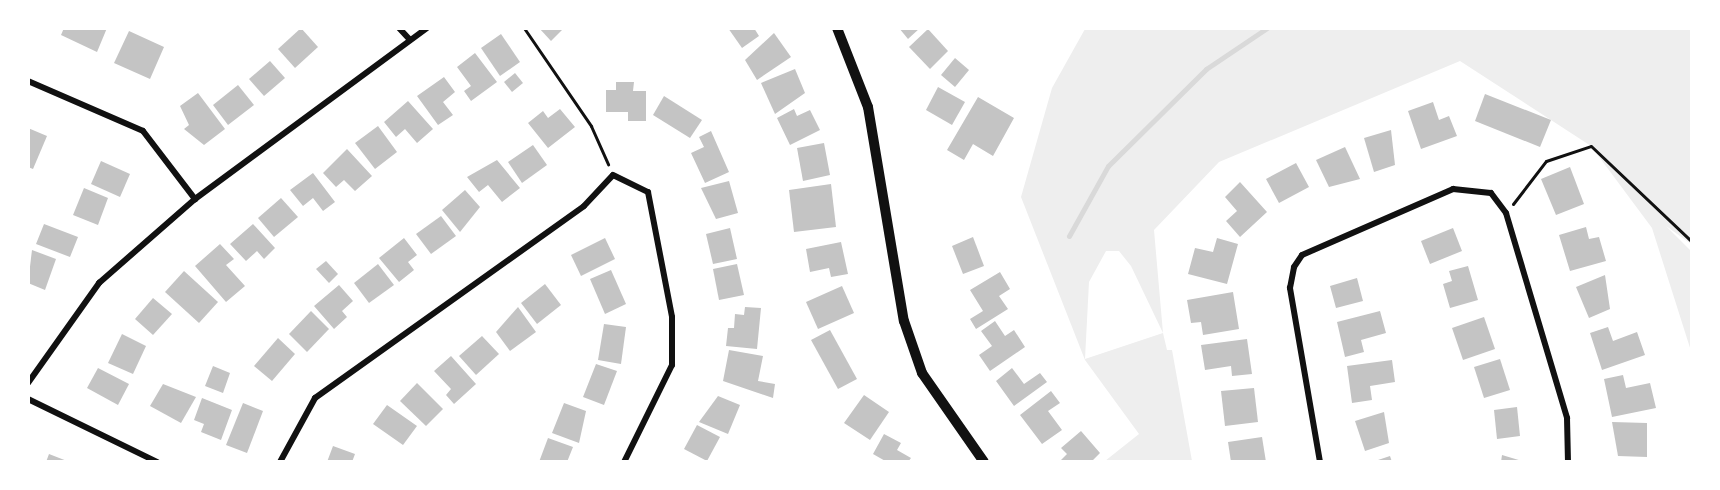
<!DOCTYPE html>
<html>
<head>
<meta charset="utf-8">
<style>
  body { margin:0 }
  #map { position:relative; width:1720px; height:490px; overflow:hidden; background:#fff; font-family:"DejaVu Sans",sans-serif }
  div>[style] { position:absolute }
  .green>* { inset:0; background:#eee }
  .stream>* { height:5px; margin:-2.5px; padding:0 2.5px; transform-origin:2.5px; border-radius:2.5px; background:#d9d9d9 }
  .building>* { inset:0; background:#c4c4c4 }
  .path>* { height:3px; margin:-1.5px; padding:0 1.5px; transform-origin:1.5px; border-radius:1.5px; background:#111 }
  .minor>* { height:6px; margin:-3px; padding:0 3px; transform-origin:3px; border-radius:3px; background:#111 }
  .tertiary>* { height:10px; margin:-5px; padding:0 5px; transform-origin:5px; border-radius:5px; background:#111 }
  span { translate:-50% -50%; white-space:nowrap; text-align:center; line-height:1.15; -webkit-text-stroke:5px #fff; paint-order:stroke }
  .frame { position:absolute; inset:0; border:30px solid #fff; pointer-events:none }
</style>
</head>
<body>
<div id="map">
  <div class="green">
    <div style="clip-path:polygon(evenodd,1085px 29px,1691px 29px,1691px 244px,1666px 226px,1691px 251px,1691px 351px,1652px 228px,1591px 146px,1460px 61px,1219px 162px,1154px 230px,1163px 333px,1167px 350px,1172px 350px,1192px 461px,1105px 461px,1139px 434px,1085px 360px,1021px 197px,1052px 88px,1085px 29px,1106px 251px,1119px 251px,1131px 266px,1163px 333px,1085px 359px,1089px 282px,1106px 251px)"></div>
  </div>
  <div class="stream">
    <div style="left:1069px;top:236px;width:80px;rotate:-60.9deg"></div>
    <div style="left:1108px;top:166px;width:138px;rotate:-44.7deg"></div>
    <div style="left:1206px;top:69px;width:73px;rotate:-33.9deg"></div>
  </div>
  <div class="building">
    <div style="clip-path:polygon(64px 28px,107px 28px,97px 52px,61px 35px)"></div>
    <div style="clip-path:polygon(301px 28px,318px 47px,295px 68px,278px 49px)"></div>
    <div style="clip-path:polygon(539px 28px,564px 28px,551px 41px)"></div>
    <div style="clip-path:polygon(728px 28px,754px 28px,759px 36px,742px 48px)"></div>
    <div style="clip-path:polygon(899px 28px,920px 28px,908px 39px)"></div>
    <div style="clip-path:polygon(928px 29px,948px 51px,930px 69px,909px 47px)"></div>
    <div style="clip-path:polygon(129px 31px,164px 47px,150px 79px,114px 63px)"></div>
    <div style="clip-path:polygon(774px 33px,791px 57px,757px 80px,745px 60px)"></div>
    <div style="clip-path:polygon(501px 34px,520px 62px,500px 76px,481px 48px)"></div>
    <div style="clip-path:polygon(475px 53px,497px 82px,471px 101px,464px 91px,471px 86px,457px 67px)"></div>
    <div style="clip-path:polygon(955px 58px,969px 70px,955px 87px,941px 75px)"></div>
    <div style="clip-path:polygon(270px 61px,285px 78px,264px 96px,249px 79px)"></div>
    <div style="clip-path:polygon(795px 69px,805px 93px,775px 114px,761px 83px)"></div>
    <div style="clip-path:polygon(515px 73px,523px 83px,512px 92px,504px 82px)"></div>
    <div style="clip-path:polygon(444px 77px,455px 92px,443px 102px,453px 115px,438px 125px,417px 96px)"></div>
    <div style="clip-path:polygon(616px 82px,634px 82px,633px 91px,646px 91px,646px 121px,628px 121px,628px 112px,606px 112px,606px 90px,616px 90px)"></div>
    <div style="clip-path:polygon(238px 85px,254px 105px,228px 125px,213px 105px)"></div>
    <div style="clip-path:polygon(938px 87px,965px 102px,952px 125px,926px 110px)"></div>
    <div style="clip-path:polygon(198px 93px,225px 129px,204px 145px,184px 129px,189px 125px,180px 106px)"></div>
    <div style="clip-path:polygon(1485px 94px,1551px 120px,1540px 147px,1475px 121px)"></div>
    <div style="clip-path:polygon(664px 96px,702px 120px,690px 138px,653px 115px)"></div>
    <div style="clip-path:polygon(978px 97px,1014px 118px,993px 156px,973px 144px,964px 160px,947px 150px)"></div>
    <div style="clip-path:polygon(408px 101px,433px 129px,417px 143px,405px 129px,396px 137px,384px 122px)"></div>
    <div style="clip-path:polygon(1433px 102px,1439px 120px,1449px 116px,1457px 136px,1421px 149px,1408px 111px)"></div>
    <div style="clip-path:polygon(560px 109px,575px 127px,548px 148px,528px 123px,543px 111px,548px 118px)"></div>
    <div style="clip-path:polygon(794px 109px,797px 116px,810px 110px,820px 130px,790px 145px,777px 118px)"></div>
    <div style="clip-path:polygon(378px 126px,397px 152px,375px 169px,355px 143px)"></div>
    <div style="clip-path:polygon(28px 128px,47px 136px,33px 169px,28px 167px)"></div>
    <div style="clip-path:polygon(1391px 130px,1395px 165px,1374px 172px,1364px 138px)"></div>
    <div style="clip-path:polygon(711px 131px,729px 172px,705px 183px,691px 153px,704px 147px,699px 137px)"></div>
    <div style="clip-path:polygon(824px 143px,830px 175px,803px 181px,797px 148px)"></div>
    <div style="clip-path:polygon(533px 145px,547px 165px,522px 183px,508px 162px)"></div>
    <div style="clip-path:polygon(1345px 147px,1360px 179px,1329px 187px,1316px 160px)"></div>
    <div style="clip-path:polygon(347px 149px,372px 176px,355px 191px,344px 180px,336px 187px,323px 173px)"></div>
    <div style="clip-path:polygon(497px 160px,520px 188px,502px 202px,488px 185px,479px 192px,467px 177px)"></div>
    <div style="clip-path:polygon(101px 161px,130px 174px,120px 197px,91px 184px)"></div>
    <div style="clip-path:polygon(1296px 163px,1309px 187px,1279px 203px,1266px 179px)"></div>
    <div style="clip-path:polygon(1570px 167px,1584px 204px,1556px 215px,1541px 179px)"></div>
    <div style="clip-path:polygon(313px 173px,335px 202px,323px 211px,313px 198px,303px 206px,290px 190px)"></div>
    <div style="clip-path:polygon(729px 181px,738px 213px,716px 219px,701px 188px)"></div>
    <div style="clip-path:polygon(1240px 182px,1267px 212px,1240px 237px,1226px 221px,1237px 211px,1225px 197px)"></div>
    <div style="clip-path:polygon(831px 184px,836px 227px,794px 232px,789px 190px)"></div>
    <div style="clip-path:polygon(84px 188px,108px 198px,98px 225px,73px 215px)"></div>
    <div style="clip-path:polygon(465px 190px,480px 207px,460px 232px,442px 210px)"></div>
    <div style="clip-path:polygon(281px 198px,298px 217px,274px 237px,258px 218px)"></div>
    <div style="clip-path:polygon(441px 216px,456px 236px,431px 254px,416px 234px)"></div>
    <div style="clip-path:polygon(44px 224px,78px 237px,70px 257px,36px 244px)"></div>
    <div style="clip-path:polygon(253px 224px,275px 248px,264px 259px,257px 251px,246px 261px,230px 244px)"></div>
    <div style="clip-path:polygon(1586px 227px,1589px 239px,1599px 237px,1606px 261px,1570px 271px,1559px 235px)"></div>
    <div style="clip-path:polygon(730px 228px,737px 259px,713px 264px,706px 234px)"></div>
    <div style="clip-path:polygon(1453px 228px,1462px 251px,1430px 264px,1421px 241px)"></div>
    <div style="clip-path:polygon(973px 237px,984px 266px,963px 274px,952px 246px)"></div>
    <div style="clip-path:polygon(404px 238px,417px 255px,408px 262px,414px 270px,399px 282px,379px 258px)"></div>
    <div style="clip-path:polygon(605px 238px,615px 259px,581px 276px,571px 255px)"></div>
    <div style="clip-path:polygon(1217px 238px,1238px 244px,1227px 284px,1188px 274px,1195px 248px,1213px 252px)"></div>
    <div style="clip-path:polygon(841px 242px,848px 274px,831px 277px,829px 268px,810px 272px,806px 249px)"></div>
    <div style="clip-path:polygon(220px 244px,234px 259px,226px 265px,245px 286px,226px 302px,195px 266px)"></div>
    <div style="clip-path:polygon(32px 250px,56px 259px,45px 290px,28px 283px)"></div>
    <div style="clip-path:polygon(326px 261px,338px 274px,329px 283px,316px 269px)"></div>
    <div style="clip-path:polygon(378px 264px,394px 285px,369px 303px,354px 283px)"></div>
    <div style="clip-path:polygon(737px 264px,744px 295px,719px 300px,713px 269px)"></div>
    <div style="clip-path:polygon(1468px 266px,1478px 300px,1450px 308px,1443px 284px,1452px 281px,1449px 271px)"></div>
    <div style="clip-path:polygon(611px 270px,626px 304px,605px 314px,590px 279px)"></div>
    <div style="clip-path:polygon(184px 271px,218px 302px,199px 323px,165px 292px)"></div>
    <div style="clip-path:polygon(1000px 272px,1010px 289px,999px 296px,1008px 309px,976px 329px,970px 319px,983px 311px,970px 290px)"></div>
    <div style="clip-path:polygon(1605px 275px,1610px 309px,1589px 318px,1576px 287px)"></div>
    <div style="clip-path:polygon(1357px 278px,1363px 301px,1336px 308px,1330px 286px)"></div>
    <div style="clip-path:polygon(545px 284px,561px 305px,537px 324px,521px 303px)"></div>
    <div style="clip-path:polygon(339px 285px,353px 301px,342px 311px,347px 317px,334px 329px,314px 306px)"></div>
    <div style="clip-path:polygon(842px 286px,854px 313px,818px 329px,806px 302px)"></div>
    <div style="clip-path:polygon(1233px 292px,1239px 329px,1203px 335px,1201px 322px,1191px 323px,1187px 300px)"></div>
    <div style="clip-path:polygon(153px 298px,172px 314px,153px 335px,135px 319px)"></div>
    <div style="clip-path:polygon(518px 307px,536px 332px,510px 351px,496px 332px)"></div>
    <div style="clip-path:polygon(745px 307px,761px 308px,757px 349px,726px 346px,728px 328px,734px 328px,735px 314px,744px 315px)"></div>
    <div style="clip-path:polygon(311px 311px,329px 329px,307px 352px,289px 334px)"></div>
    <div style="clip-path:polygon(1380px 311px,1386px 333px,1361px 340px,1364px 352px,1345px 357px,1337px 322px)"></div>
    <div style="clip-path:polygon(1484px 317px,1495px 349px,1463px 360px,1452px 328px)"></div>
    <div style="clip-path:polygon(995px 321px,1005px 336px,1014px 330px,1025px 347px,990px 371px,979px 355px,992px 346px,981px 331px)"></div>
    <div style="clip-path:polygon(604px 324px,626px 327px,621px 364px,598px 360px)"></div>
    <div style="clip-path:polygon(1608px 327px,1613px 341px,1637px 332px,1645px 355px,1602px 370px,1590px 333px)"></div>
    <div style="clip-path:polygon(830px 330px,857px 379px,838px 389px,811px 340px)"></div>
    <div style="clip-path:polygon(122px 334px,146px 346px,133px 374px,108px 363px)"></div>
    <div style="clip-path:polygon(482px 336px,499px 354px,476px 375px,459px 356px)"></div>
    <div style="clip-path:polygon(278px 338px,295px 354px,272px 381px,254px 366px)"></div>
    <div style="clip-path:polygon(1247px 339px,1252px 374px,1232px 376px,1231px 366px,1205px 370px,1201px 345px)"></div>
    <div style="clip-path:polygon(729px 350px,763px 356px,758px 381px,775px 384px,773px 398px,723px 381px)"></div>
    <div style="clip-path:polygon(451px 356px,476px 384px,454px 404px,446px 395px,451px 389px,434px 371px)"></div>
    <div style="clip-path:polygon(1500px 359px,1510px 390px,1484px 398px,1474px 367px)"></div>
    <div style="clip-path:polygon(1392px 360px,1395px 382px,1370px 386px,1372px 400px,1352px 403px,1347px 366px)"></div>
    <div style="clip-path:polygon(596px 364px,617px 371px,604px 405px,583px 397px)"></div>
    <div style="clip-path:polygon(213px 366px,230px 373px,223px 393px,205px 386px)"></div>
    <div style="clip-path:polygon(98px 368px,129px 384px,118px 405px,87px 388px)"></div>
    <div style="clip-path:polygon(1012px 368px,1024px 384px,1040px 373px,1047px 382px,1014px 406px,996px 381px)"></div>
    <div style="clip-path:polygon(1623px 375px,1626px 388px,1650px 383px,1656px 408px,1612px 417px,1604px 379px)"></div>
    <div style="clip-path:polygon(417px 383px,443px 409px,426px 426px,400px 401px)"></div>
    <div style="clip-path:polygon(163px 384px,196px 397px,181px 423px,150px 406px)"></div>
    <div style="clip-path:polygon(1254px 388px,1258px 422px,1225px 426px,1221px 391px)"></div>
    <div style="clip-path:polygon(1051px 391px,1060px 403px,1048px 411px,1062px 430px,1042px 444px,1020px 415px)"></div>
    <div style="clip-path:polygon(864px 395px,889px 412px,870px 440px,844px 423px)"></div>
    <div style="clip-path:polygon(718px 396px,740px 405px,728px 434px,699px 422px)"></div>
    <div style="clip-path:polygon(202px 398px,232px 410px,221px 440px,201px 432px,204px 424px,194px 420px)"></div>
    <div style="clip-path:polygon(243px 403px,263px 411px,247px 453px,226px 445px)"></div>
    <div style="clip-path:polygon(564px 403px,586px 411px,579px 443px,552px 433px)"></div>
    <div style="clip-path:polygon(387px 405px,417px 426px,403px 445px,373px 424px)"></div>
    <div style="clip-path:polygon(1517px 407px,1520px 436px,1497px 439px,1494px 410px)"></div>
    <div style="clip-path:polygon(1384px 412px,1389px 443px,1365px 451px,1355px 421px)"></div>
    <div style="clip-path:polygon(1612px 422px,1647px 423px,1647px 457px,1618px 456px)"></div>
    <div style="clip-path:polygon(697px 425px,720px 437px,707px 461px,684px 449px)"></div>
    <div style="clip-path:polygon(1081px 431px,1100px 453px,1091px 462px,1059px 462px,1067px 454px,1061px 448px)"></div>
    <div style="clip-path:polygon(884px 434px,901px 443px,897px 450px,911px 458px,908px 462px,887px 462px,873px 454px)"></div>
    <div style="clip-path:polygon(1262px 437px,1266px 462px,1231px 462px,1228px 442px)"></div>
    <div style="clip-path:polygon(548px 438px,573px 447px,567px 462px,539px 462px)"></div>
    <div style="clip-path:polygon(333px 446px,355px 454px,352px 462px,327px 462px)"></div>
    <div style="clip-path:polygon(49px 454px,67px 461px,67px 462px,46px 462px)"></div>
    <div style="clip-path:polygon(1502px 455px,1522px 461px,1522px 462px,1501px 462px)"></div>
    <div style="clip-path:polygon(1390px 456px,1392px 462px,1375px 462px,1375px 461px)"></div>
  </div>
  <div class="path">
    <div style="left:524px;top:28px;width:119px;rotate:55.6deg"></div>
    <div style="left:591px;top:126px;width:42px;rotate:65.9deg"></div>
    <div style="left:1513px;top:204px;width:54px;rotate:-52.5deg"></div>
    <div style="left:1546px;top:161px;width:47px;rotate:-18.4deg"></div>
    <div style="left:1591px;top:146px;width:139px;rotate:43.5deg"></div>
  </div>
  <div class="minor">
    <div style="left:399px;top:28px;width:16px;rotate:47deg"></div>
    <div style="left:28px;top:81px;width:125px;rotate:23.5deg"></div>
    <div style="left:143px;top:131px;width:86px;rotate:52.6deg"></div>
    <div style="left:28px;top:383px;width:123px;rotate:-54.6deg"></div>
    <div style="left:99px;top:283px;width:128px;rotate:-41.2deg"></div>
    <div style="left:195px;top:199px;width:288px;rotate:-36.4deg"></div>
    <div style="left:28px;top:399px;width:144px;rotate:26deg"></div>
    <div style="left:280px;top:462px;width:73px;rotate:-61.3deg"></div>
    <div style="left:315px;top:398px;width:330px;rotate:-35.5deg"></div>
    <div style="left:584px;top:206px;width:42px;rotate:-46.9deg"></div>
    <div style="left:613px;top:175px;width:39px;rotate:26deg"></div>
    <div style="left:648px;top:192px;width:127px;rotate:79.1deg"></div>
    <div style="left:672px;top:317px;width:48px;rotate:90deg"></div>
    <div style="left:672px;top:365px;width:108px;rotate:116.3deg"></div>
    <div style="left:1320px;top:462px;width:177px;rotate:-99.8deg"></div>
    <div style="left:1290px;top:288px;width:21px;rotate:-79deg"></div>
    <div style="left:1294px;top:267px;width:14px;rotate:-56deg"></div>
    <div style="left:1302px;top:255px;width:165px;rotate:-23.6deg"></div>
    <div style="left:1453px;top:189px;width:38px;rotate:6deg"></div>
    <div style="left:1491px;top:193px;width:25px;rotate:53deg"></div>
    <div style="left:1506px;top:213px;width:214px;rotate:73.4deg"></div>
    <div style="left:1567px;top:418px;width:44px;rotate:88.7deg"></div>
  </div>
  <div class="tertiary">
    <div style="left:837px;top:28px;width:85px;rotate:68.6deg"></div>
    <div style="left:868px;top:107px;width:217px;rotate:80.5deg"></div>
    <div style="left:904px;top:321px;width:55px;rotate:70.9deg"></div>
    <div style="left:922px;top:373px;width:108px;rotate:55.1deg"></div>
  </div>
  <div class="frame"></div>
</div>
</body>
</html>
